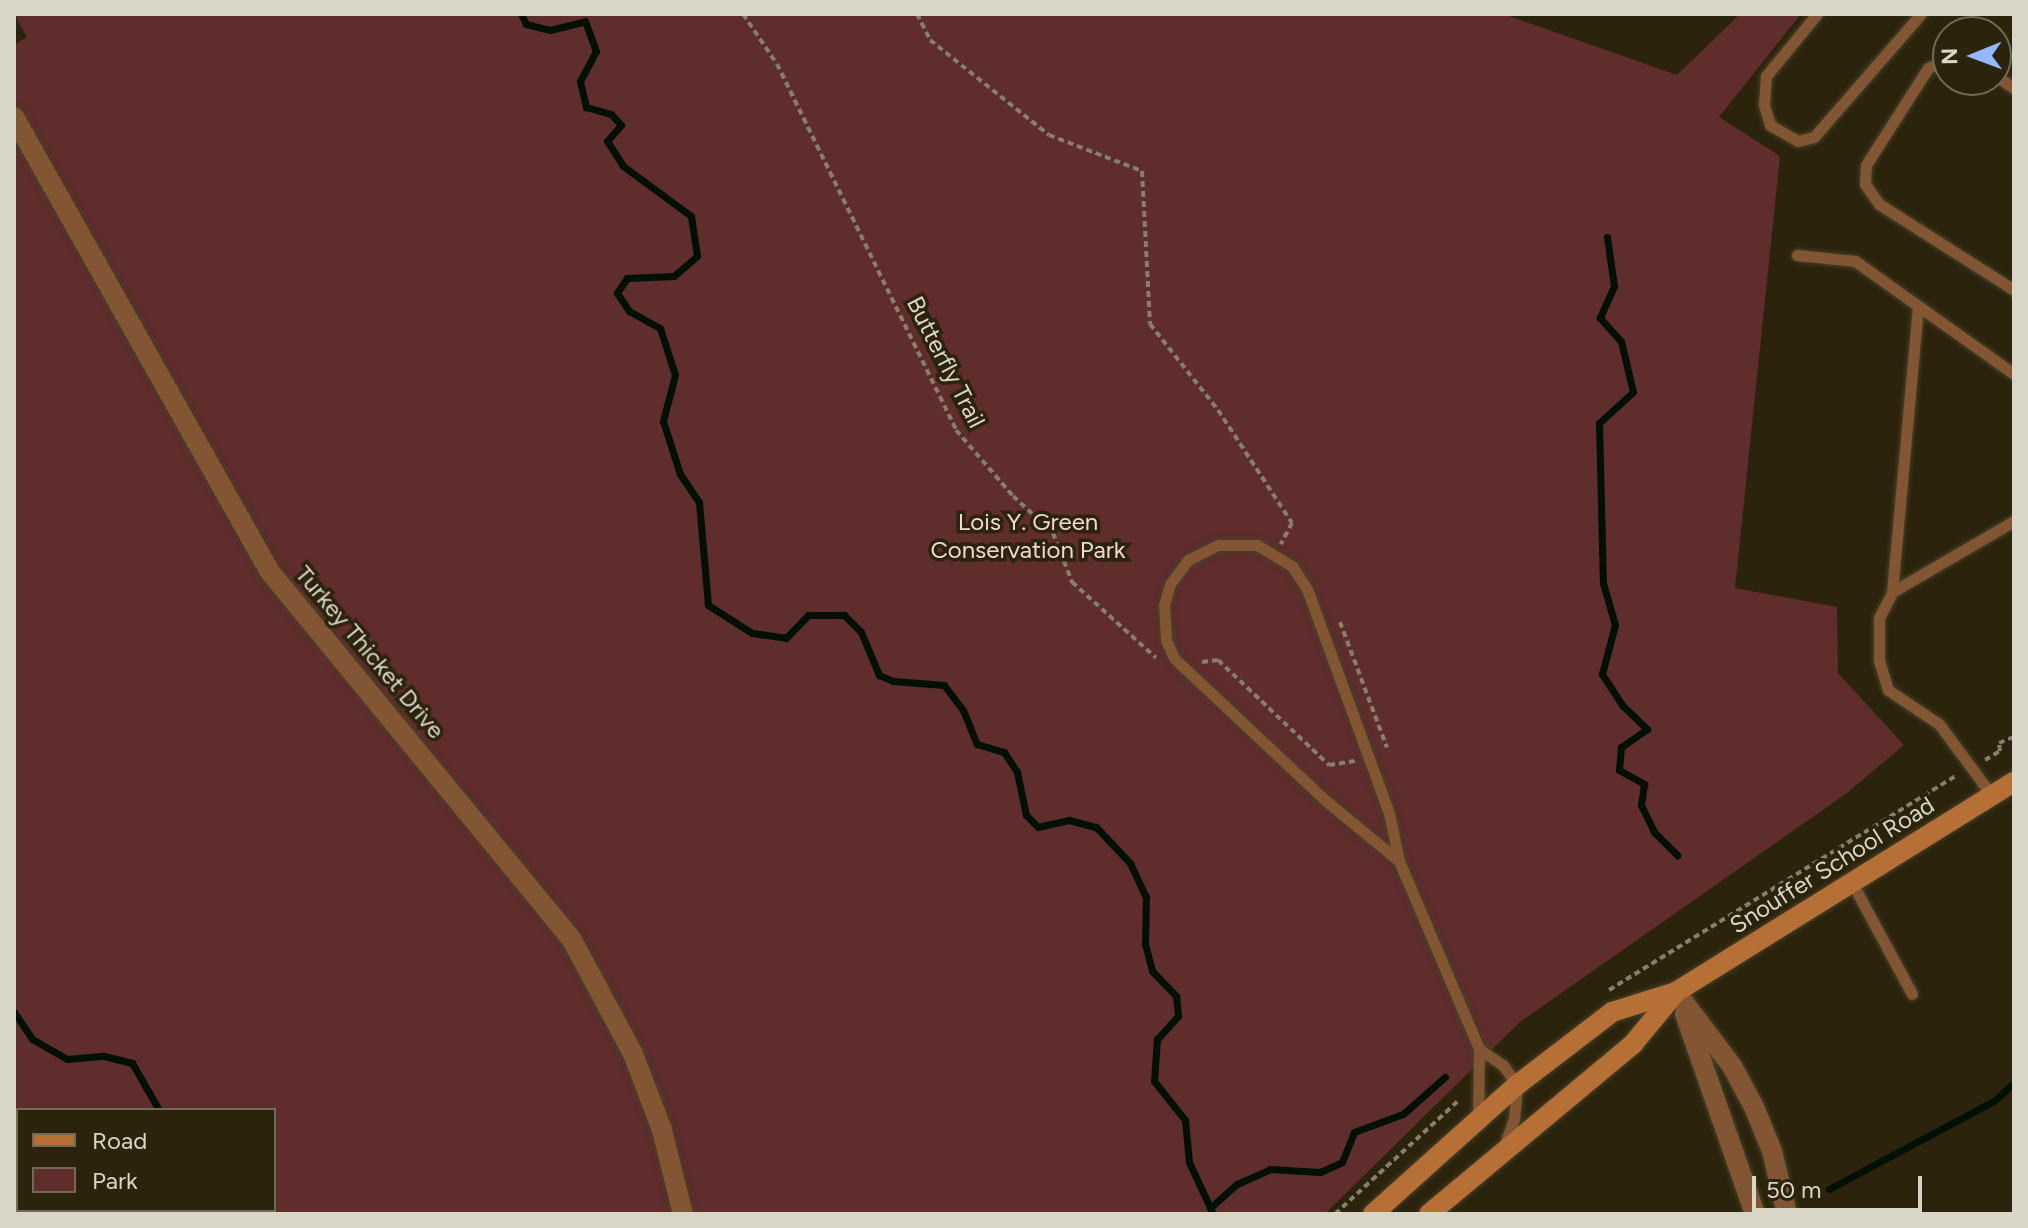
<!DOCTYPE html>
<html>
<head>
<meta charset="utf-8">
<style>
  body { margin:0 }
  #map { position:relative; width:2028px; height:1228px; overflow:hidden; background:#2b230b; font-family:Figtree,sans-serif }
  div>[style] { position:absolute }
  .green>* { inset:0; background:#5e2d2c }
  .stream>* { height:7px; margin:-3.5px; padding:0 3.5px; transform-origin:3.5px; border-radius:3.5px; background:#001005 }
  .path>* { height:4px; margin-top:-2px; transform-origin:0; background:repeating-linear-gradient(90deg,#857f6c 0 6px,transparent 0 10px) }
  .roads { filter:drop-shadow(0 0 2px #474029) drop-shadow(0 0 2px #474029) }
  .service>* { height:11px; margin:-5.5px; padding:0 5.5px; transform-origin:5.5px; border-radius:5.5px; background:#825533 }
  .minor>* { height:20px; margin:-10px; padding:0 10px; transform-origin:10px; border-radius:10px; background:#825533 }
  .tertiary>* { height:20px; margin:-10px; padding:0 10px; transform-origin:10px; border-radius:10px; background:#825533 }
  .secondary>* { height:20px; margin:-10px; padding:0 10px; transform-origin:10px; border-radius:10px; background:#b66f35 }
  span { translate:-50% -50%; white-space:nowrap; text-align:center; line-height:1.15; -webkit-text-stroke:7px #2b230b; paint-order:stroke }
  .street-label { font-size:24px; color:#dad6c7 }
  .park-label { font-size:24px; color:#f0d7d5 }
  .frame { position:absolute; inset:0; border:16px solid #dad6c7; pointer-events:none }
  .legend { position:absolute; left:16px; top:1108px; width:260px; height:104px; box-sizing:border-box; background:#2b230b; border:2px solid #716b56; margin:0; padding:10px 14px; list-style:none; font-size:24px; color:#dad6c7 }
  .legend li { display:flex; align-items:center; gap:16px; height:40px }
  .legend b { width:40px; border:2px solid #716b56 }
  .north { position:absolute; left:1932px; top:16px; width:80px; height:80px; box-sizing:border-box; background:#2b230b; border:2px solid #716b56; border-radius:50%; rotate:269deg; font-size:22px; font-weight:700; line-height:32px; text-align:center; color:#dad6c7 }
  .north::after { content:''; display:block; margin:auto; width:28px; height:36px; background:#94b7fd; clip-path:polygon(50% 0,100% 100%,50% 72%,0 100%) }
  .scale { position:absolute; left:1752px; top:1176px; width:170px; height:36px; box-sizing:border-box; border:4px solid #dad6c7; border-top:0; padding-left:10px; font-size:24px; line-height:28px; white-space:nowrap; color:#dad6c7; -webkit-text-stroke:6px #2b230b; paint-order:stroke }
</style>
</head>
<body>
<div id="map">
  <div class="green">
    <div style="clip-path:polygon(14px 14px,1503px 14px,1677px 75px,1740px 14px,1801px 14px,1719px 117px,1780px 156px,1735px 588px,1837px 607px,1838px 673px,1904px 745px,1847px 793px,1520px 1022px,1325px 1214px,113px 1214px,109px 1210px,274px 1210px,274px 1110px,18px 1110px,18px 1121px,14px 1118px,14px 45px,27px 37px)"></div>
  </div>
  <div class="stream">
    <div style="left:521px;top:14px;width:11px;rotate:63deg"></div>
    <div style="left:526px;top:24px;width:25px;rotate:14deg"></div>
    <div style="left:550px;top:30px;width:36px;rotate:-14deg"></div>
    <div style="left:585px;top:21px;width:32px;rotate:70deg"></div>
    <div style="left:596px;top:51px;width:34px;rotate:118deg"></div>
    <div style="left:580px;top:81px;width:27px;rotate:77deg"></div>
    <div style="left:586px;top:107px;width:26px;rotate:16deg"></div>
    <div style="left:611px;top:114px;width:15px;rotate:48deg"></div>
    <div style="left:621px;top:125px;width:21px;rotate:131deg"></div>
    <div style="left:607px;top:141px;width:30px;rotate:57deg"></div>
    <div style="left:623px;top:166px;width:84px;rotate:36.3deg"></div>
    <div style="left:691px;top:216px;width:40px;rotate:81.5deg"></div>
    <div style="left:697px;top:256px;width:30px;rotate:139deg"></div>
    <div style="left:674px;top:276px;width:47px;rotate:177.6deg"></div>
    <div style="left:627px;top:278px;width:18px;rotate:124deg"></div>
    <div style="left:617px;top:293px;width:22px;rotate:56deg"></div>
    <div style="left:629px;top:311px;width:35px;rotate:29deg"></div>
    <div style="left:660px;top:328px;width:49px;rotate:72.3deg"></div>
    <div style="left:675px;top:375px;width:48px;rotate:104.6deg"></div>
    <div style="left:663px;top:421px;width:56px;rotate:72.2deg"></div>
    <div style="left:680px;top:474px;width:34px;rotate:56deg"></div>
    <div style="left:699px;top:502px;width:103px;rotate:85deg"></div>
    <div style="left:708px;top:605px;width:52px;rotate:32.5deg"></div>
    <div style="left:752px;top:633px;width:34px;rotate:8deg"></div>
    <div style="left:786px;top:638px;width:32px;rotate:-46deg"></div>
    <div style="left:808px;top:615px;width:36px"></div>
    <div style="left:844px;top:615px;width:24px;rotate:45deg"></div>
    <div style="left:861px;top:632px;width:47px;rotate:67.3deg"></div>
    <div style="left:879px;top:675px;width:15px;rotate:23deg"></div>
    <div style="left:893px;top:681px;width:51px;rotate:4.5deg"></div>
    <div style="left:944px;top:685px;width:31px;rotate:53deg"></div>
    <div style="left:963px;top:710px;width:37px;rotate:68deg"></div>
    <div style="left:977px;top:744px;width:28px;rotate:17deg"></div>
    <div style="left:1004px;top:752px;width:24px;rotate:57deg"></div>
    <div style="left:1017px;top:772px;width:44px;rotate:78.2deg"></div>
    <div style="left:1026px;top:815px;width:17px;rotate:45deg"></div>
    <div style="left:1038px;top:827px;width:32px;rotate:-13deg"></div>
    <div style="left:1069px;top:820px;width:28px;rotate:15deg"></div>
    <div style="left:1096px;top:827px;width:50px;rotate:46.6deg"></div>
    <div style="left:1130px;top:863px;width:38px;rotate:65deg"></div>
    <div style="left:1146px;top:897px;width:47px;rotate:91.2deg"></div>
    <div style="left:1145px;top:944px;width:28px;rotate:75deg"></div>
    <div style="left:1152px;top:971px;width:35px;rotate:46deg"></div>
    <div style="left:1176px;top:996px;width:20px;rotate:84deg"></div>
    <div style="left:1178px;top:1016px;width:31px;rotate:132deg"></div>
    <div style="left:1157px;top:1039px;width:42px;rotate:94.1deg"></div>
    <div style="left:1154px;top:1081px;width:50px;rotate:51.5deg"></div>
    <div style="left:1185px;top:1120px;width:42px;rotate:84.6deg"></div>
    <div style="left:1189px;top:1162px;width:57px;rotate:65.2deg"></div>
    <div style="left:1607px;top:237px;width:49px;rotate:81.9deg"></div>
    <div style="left:1614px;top:286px;width:35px;rotate:114deg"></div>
    <div style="left:1600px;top:318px;width:31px;rotate:48deg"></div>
    <div style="left:1621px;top:341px;width:52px;rotate:76.8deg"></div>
    <div style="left:1633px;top:392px;width:46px;rotate:137.6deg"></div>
    <div style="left:1599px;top:423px;width:160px;rotate:88.6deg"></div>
    <div style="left:1603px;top:583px;width:44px;rotate:74.1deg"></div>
    <div style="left:1615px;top:625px;width:51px;rotate:104.9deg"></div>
    <div style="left:1602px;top:674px;width:37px;rotate:57deg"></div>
    <div style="left:1622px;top:705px;width:35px;rotate:44deg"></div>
    <div style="left:1647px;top:729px;width:32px;rotate:145deg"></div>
    <div style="left:1621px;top:747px;width:23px;rotate:95deg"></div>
    <div style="left:1619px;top:770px;width:29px;rotate:29deg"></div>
    <div style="left:1644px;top:784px;width:21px;rotate:98deg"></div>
    <div style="left:1641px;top:805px;width:30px;rotate:64deg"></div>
    <div style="left:1654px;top:832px;width:33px;rotate:45deg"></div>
    <div style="left:14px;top:1012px;width:32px;rotate:56deg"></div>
    <div style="left:32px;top:1039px;width:40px;rotate:29.7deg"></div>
    <div style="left:67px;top:1059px;width:37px;rotate:-5deg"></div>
    <div style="left:104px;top:1056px;width:29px;rotate:14deg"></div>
    <div style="left:132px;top:1063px;width:54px;rotate:60.1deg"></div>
    <div style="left:1829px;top:1189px;width:187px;rotate:-28.1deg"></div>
    <div style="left:1994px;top:1101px;width:27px;rotate:-42deg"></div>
    <div style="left:1210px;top:1208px;width:36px;rotate:-42deg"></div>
    <div style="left:1237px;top:1184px;width:36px;rotate:-24deg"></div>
    <div style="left:1270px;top:1169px;width:50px;rotate:3.4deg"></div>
    <div style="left:1320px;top:1172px;width:24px;rotate:-24deg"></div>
    <div style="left:1342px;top:1162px;width:32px;rotate:-68deg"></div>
    <div style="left:1354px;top:1132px;width:52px;rotate:-20.2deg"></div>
    <div style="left:1403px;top:1114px;width:56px;rotate:-41.4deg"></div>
    <div style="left:245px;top:1210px;width:8px;rotate:30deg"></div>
  </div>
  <div class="path">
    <div style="left:743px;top:14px;width:60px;rotate:55.8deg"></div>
    <div style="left:777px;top:64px;width:407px;rotate:63.9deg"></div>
    <div style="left:956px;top:430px;width:87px;rotate:49.2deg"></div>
    <div style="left:1013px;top:496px;width:54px;rotate:42.8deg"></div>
    <div style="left:1053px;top:533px;width:53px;rotate:68.8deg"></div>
    <div style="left:1072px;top:582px;width:113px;rotate:42.1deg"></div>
    <div style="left:917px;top:14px;width:29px;rotate:63deg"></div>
    <div style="left:930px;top:40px;width:152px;rotate:38.6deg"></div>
    <div style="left:1049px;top:135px;width:100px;rotate:21.2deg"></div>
    <div style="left:1142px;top:171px;width:153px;rotate:87deg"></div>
    <div style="left:1150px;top:324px;width:110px;rotate:51.7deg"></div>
    <div style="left:1218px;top:410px;width:135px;rotate:56.8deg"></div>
    <div style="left:1292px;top:523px;width:24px;rotate:118deg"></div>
    <div style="left:1340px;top:622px;width:134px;rotate:69.5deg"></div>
    <div style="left:1202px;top:662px;width:16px;rotate:-7deg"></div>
    <div style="left:1218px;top:660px;width:153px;rotate:43.4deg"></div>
    <div style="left:1329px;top:765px;width:26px;rotate:-9deg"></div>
    <div style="left:1985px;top:760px;width:17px;rotate:-31deg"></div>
    <div style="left:2000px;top:751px;width:8px;rotate:-97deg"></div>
    <div style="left:1999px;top:743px;width:16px;rotate:-22deg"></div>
    <div style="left:1609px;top:990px;width:408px;rotate:-31.7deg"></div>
    <div style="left:1335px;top:1214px;width:170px;rotate:-42.6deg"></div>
  </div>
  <div class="roads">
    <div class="service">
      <div style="left:1817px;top:14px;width:80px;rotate:129.4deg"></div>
      <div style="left:1766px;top:76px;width:29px;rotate:94deg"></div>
      <div style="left:1764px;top:105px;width:21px;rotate:73deg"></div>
      <div style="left:1770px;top:125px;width:32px;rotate:30deg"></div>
      <div style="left:1798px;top:141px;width:16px;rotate:-14deg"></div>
      <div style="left:1814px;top:137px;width:163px;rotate:-49deg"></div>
      <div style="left:1948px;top:59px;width:22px;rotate:156deg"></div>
      <div style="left:1928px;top:68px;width:115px;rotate:122.6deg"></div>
      <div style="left:1866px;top:165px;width:19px;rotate:93deg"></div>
      <div style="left:1865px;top:184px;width:24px;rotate:55deg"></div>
      <div style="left:1879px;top:204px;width:160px;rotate:32.5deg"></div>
      <div style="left:1996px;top:76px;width:22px;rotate:34deg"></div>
      <div style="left:1797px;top:255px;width:58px;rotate:5.9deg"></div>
      <div style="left:1855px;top:261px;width:195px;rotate:35.4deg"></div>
      <div style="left:1892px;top:592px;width:287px;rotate:-84.8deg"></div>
      <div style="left:1993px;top:797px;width:91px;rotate:-126.5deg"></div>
      <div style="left:1939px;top:724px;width:61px;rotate:-146.3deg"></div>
      <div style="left:1888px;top:690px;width:30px;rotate:-107deg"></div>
      <div style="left:1879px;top:661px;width:43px;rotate:-90deg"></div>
      <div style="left:1879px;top:618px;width:29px;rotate:-63deg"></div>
      <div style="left:1892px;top:592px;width:141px;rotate:-30.2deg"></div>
      <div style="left:1399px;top:861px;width:96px;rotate:-140.5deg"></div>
      <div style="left:1325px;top:800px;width:207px;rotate:-136.8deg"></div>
      <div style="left:1174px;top:658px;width:20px;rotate:-114deg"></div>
      <div style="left:1166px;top:640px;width:35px;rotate:-93deg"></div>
      <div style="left:1164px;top:605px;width:22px;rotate:-74deg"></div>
      <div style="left:1170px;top:584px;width:30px;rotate:-53deg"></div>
      <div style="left:1188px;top:560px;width:34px;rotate:-27deg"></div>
      <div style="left:1218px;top:545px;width:39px"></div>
      <div style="left:1257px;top:545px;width:41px;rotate:31deg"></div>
      <div style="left:1292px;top:566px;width:27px;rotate:57deg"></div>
      <div style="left:1307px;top:589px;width:239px;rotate:69.9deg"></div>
      <div style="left:1389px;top:813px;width:49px;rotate:78.2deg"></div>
      <div style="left:1399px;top:861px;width:204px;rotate:66.9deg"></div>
      <div style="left:1479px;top:1049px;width:71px;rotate:90.8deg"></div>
      <div style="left:1852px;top:883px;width:126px;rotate:61.6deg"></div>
      <div style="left:1479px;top:1049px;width:29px;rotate:34deg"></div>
      <div style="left:1503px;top:1065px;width:24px;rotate:55deg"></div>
      <div style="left:1517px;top:1085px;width:34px;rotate:95deg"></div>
      <div style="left:1514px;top:1119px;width:32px;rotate:110deg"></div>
    </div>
    <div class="minor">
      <div style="left:14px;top:117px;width:522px;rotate:60.64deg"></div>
      <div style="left:270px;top:572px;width:476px;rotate:50.6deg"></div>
      <div style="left:572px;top:940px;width:129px;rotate:61.8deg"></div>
      <div style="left:633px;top:1054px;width:81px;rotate:69.1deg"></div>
      <div style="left:662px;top:1130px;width:87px;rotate:76deg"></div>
    </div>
    <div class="tertiary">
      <div style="left:1676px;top:992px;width:93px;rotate:52.9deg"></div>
      <div style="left:1732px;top:1066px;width:47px;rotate:61.8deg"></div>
      <div style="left:1754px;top:1107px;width:48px;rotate:67.8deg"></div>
      <div style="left:1772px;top:1151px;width:65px;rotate:76.6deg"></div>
      <div style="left:1685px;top:1014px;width:212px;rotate:70.7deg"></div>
    </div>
    <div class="secondary">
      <div style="left:1373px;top:1214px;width:193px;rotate:-41.9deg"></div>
      <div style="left:1517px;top:1085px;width:120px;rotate:-37.5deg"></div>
      <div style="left:1612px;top:1012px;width:67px;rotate:-17.4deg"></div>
      <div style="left:1676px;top:992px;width:398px;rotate:-31.9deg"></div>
      <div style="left:1429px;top:1214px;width:266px;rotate:-39.8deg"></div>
      <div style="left:1633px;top:1044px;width:67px;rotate:-50.4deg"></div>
    </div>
  </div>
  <div class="street-label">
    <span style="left:946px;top:362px;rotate:63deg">Butterfly Trail</span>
    <span style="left:370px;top:652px;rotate:50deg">Turkey Thicket Drive</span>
    <span style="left:1832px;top:865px;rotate:-32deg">Snouffer School Road</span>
  </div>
  <div class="park-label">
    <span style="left:1028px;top:536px">Lois Y. Green<br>Conservation Park</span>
  </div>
  <div class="frame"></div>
  <ul class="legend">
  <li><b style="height:10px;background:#b66f35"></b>Road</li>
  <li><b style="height:22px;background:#5e2d2c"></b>Park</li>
  </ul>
  <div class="north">N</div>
  <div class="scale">50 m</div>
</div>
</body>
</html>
